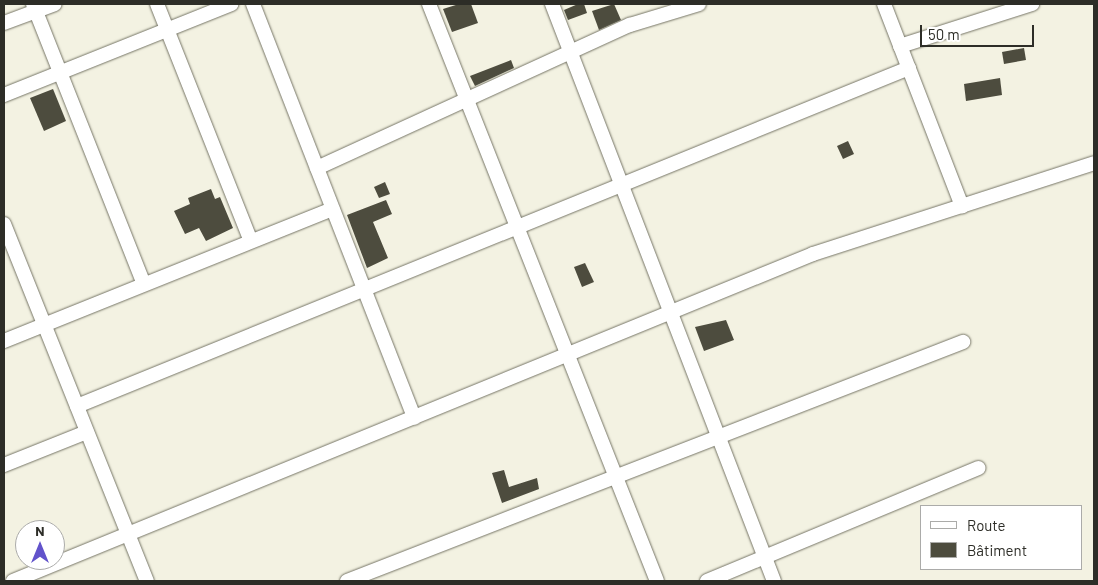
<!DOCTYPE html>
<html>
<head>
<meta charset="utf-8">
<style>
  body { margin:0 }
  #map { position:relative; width:1098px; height:585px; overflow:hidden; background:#f3f2e2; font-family:Barlow,sans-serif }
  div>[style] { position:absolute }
  .building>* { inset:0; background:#4d4c3e }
  .roads { filter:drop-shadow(0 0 1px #767566) drop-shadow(0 0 1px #767566) }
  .street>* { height:14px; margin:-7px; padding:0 7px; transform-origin:7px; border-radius:7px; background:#fff }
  span { translate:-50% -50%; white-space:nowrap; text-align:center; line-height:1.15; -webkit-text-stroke:5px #fff; paint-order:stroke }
  .frame { position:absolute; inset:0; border:5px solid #2d2d27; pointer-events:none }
  .legend { position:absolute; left:920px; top:505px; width:162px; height:65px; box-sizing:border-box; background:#fff; border:1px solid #ababa9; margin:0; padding:6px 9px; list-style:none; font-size:15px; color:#2d2d27 }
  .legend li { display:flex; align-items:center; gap:10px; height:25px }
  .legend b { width:25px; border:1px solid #ababa9 }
  .north { position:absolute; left:15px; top:520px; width:50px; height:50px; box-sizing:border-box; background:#fff; border:1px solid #ababa9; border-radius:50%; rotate:0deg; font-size:14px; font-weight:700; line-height:20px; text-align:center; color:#2d2d27 }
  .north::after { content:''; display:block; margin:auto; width:18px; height:22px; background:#6253cb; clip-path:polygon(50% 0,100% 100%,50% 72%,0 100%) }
  .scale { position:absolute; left:920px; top:25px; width:114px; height:22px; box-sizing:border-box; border:2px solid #2d2d27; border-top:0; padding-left:6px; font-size:15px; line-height:18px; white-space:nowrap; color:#2d2d27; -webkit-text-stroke:4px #fff; paint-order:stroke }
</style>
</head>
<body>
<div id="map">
  <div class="building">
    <div style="clip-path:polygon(459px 4px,471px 4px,478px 23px,452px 32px,443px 9px)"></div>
    <div style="clip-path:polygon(578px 4px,584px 4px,587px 13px,568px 20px,564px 10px)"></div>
    <div style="clip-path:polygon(614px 4px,621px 20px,599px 30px,592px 11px)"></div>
    <div style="clip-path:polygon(1024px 48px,1026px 60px,1004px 64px,1002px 52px)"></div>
    <div style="clip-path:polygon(511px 60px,514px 68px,475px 86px,470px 76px)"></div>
    <div style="clip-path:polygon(1000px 78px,1002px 95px,966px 101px,964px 84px)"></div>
    <div style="clip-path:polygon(53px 89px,66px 121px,44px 131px,30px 98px)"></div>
    <div style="clip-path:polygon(848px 141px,854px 154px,843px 159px,837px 146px)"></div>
    <div style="clip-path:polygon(385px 182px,390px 194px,379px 198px,374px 187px)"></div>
    <div style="clip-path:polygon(211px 189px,215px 199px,220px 197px,233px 228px,206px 241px,199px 228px,185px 234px,174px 211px,190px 204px,188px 198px)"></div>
    <div style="clip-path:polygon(386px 200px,392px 214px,373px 222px,388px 258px,367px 268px,347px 215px)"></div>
    <div style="clip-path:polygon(585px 263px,594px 282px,582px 287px,574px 267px)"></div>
    <div style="clip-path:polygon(726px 320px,734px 340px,704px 351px,695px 327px)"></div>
    <div style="clip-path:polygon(504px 470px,509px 487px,537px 478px,539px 489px,502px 503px,492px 473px)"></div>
  </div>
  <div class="roads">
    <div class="street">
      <div style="left:33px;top:4px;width:301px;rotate:68.4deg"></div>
      <div style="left:157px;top:4px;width:255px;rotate:68.4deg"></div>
      <div style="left:253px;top:4px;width:444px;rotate:68.7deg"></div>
      <div style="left:429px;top:4px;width:620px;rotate:68.44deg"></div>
      <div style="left:552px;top:4px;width:618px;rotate:68.96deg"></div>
      <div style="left:884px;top:4px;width:217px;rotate:68.9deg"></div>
      <div style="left:4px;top:23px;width:54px;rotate:-20.4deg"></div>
      <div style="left:900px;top:46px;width:139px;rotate:-17.7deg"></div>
      <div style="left:4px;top:95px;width:245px;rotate:-21.8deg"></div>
      <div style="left:317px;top:168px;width:344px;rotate:-24.6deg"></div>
      <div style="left:630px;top:25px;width:72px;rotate:-16.9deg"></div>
      <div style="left:4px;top:224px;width:385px;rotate:68.2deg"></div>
      <div style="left:4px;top:341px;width:354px;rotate:-21.9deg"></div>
      <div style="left:77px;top:406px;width:898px;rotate:-22.11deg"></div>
      <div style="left:4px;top:465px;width:89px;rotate:-21.7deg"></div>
      <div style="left:13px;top:581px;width:864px;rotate:-22.23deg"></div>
      <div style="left:813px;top:254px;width:295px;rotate:-17.9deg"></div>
      <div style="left:347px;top:581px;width:661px;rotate:-21.21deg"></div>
      <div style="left:707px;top:581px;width:294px;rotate:-22.6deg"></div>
    </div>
  </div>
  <div class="frame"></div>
  <ul class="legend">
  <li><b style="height:6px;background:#fff"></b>Route</li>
  <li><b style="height:14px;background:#4d4c3e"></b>Bâtiment</li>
  </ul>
  <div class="north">N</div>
  <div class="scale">50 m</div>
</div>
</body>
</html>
